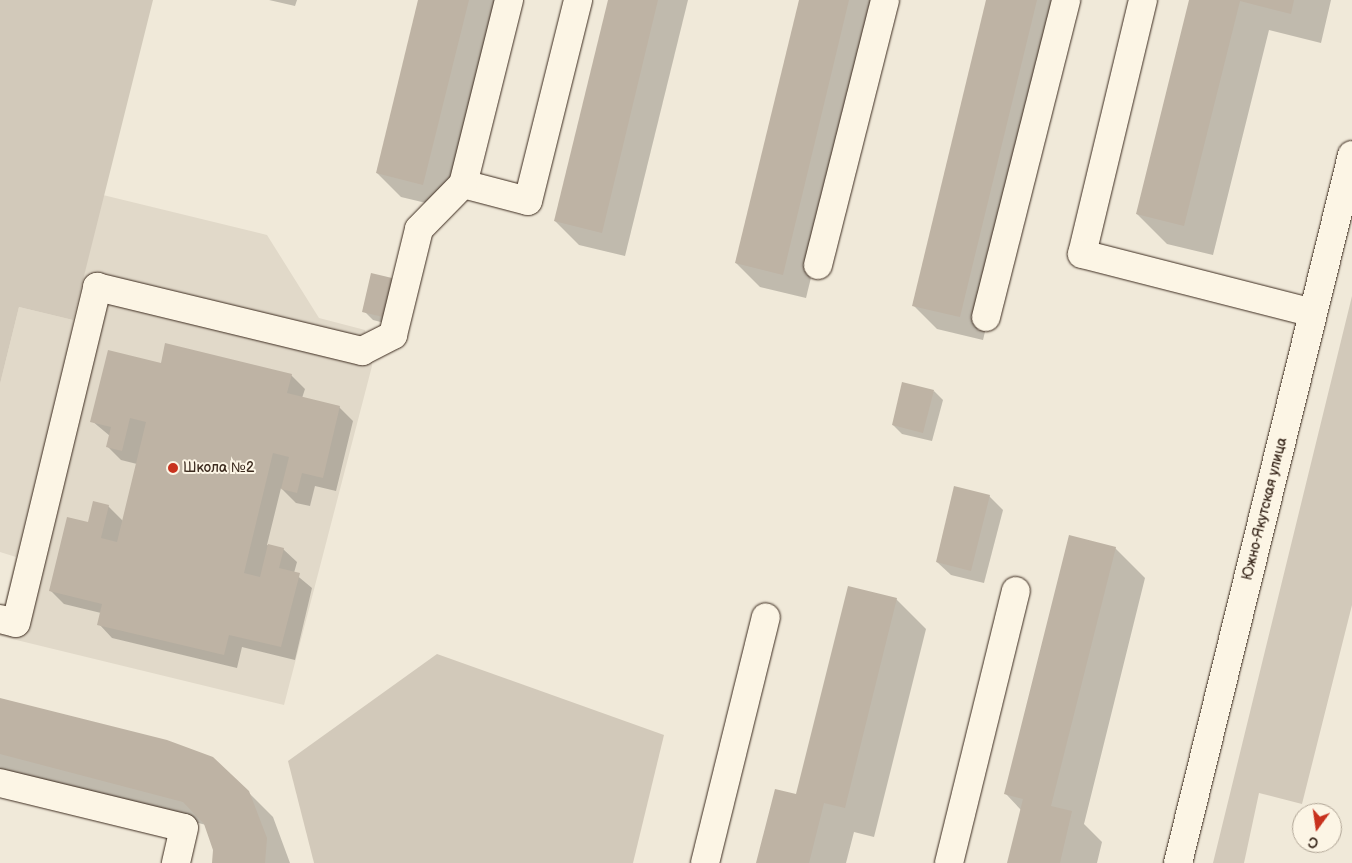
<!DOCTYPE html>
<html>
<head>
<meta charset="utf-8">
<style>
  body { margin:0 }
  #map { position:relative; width:1352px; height:863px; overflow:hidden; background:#f0e9d9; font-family:"Balsamiq Sans",sans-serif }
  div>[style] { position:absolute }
  .built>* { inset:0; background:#e1d9c9 }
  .green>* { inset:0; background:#d2c9ba }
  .shadow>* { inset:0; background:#0003 }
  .building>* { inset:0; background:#beb3a4 }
  .roads { filter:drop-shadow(0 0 1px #3b2a1e) drop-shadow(0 0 1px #3b2a1e) }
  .minor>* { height:28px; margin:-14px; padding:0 14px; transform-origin:14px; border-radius:14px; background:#fcf5e5 }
  .dots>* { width:14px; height:14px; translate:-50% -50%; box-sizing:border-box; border:2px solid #fcf5e5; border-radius:50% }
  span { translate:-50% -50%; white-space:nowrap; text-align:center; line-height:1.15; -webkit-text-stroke:4px #fcf5e5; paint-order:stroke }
  .poi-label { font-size:14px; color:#3b2a1e }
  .left { translate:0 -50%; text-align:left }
  .street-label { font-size:14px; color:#3b2a1e }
  .north { position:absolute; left:1292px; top:803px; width:50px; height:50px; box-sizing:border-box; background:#fcf5e5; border:1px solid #afa495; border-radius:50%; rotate:194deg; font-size:14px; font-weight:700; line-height:20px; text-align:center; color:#3b2a1e }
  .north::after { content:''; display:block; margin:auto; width:18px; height:22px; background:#c8321e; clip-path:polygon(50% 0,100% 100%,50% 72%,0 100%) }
</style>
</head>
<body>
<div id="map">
  <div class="built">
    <div style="clip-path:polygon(103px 195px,267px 235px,319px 318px,365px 330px,372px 366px,284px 705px,0 636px,0 623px,16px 557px,0 552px,0 384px,19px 307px,73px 320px)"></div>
  </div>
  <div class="green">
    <div style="clip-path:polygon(0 0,153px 0,73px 320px,19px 307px,0 384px)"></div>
    <div style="clip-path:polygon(1352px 296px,1352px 605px,1302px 804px,1259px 793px,1244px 863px,1213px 863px)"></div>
    <div style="clip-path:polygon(437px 654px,664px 735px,633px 863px,314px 863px,288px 761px)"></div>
  </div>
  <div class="shadow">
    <div style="clip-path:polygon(269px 0,297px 0,295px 6px)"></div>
    <div style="clip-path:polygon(419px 0,498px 0,447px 208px,401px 197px,377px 173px)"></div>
    <div style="clip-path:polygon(609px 0,688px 0,625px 256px,579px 245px,555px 221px)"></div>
    <div style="clip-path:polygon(800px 0,879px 0,806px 298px,760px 287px,736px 263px)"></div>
    <div style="clip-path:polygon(988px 0,1066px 0,983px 340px,937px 329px,913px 305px)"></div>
    <div style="clip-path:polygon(1190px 0,1331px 0,1321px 43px,1269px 30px,1213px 255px,1167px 244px,1137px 214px)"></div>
    <div style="clip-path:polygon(391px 279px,401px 288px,392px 325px,373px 320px,364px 311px)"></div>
    <div style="clip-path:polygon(162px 364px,291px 375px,305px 389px,302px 398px,339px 407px,353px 421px,336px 491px,315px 486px,310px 506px,296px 503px,281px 488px,267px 545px,283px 549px,297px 562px,294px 573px,312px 588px,295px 660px,242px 647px,237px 668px,112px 638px,99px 624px,101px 613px,64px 604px,51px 591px,89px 524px,108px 506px,123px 521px,137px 464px,121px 460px,108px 447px,110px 436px,92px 421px)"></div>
    <div style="clip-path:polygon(934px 391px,943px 400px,932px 441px,902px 434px,893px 425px)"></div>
    <div style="clip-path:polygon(989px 496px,1003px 510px,984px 583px,951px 575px,937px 562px)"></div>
    <div style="clip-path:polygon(1115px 548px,1145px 578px,1084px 824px,1102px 842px,1097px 863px,1008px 863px,1021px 810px,1006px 794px)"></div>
    <div style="clip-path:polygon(896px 599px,926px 629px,874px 837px,854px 832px,846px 863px,758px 863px,797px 796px)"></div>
    <div style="clip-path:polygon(0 699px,248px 792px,273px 817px,290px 863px,213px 863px,214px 849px,206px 825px,0 771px)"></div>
  </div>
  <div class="building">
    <div style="clip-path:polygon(418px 0,469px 0,423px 185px,376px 173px)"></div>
    <div style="clip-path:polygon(608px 0,658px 0,602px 233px,554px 221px)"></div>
    <div style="clip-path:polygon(799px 0,849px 0,783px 275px,735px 263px)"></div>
    <div style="clip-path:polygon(986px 0,1037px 0,960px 317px,912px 306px)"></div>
    <div style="clip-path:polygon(1189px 0,1294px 0,1291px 14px,1240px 1px,1184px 226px,1136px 214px)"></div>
    <div style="clip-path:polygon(371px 273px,392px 278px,383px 317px,362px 312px)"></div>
    <div style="clip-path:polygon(165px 343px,292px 374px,287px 393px,340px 406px,323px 478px,302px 473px,297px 493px,281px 489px,289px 457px,273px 453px,244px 573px,260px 577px,268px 544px,284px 548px,279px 568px,300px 573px,281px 647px,229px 635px,224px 655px,97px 625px,102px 604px,49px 591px,67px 517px,88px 522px,93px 501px,109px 505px,101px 538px,117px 542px,146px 422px,130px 418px,122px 451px,106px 447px,111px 427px,90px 422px,108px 350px,161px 363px)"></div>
    <div style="clip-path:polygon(902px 382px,934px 390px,923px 433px,892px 425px)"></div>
    <div style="clip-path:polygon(954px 486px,990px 495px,971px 571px,936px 562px)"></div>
    <div style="clip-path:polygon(1069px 535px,1116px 547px,1051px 806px,1072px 811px,1060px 863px,1007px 863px,1023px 799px,1004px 794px)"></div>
    <div style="clip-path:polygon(848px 586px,897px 598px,845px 808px,824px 803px,809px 863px,756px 863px,775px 789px,796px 794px)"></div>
    <div style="clip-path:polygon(0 698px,167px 740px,213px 757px,249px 791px,267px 838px,265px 863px,212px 863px,213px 850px,204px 824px,183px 802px,0 754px)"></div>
  </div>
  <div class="roads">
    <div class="minor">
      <div style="left:509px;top:0;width:190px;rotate:104deg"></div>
      <div style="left:463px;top:184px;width:67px;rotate:14.7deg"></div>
      <div style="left:528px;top:201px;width:207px;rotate:-76deg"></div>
      <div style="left:1143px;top:0;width:261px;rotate:103.5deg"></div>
      <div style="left:1082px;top:254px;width:238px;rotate:14.3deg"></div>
      <div style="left:818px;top:265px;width:273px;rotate:-75.8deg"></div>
      <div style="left:986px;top:317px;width:327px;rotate:-75.8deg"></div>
      <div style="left:0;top:619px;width:16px;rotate:14deg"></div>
      <div style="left:16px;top:623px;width:346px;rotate:-76.4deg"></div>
      <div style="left:97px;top:287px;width:273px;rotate:13.6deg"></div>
      <div style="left:362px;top:351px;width:35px;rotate:-27deg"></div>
      <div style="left:393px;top:335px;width:109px;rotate:-76.2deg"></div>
      <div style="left:419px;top:229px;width:63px;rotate:-45.6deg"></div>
      <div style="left:0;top:783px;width:189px;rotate:13.7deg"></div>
      <div style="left:184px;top:828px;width:36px;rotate:103deg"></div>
      <div style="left:705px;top:863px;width:253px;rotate:-76.1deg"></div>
      <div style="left:949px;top:863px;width:280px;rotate:-76.2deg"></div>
      <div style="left:1178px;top:863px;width:729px;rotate:-76.19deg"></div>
    </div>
  </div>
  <div class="dots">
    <div style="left:173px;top:468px;background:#c8321e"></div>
  </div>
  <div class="poi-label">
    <span class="left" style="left:183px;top:468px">Школа №2</span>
  </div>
  <div class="street-label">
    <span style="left:1265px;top:509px;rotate:-76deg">Южно-Якутская улица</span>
  </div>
  <div class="north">С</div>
</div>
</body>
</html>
